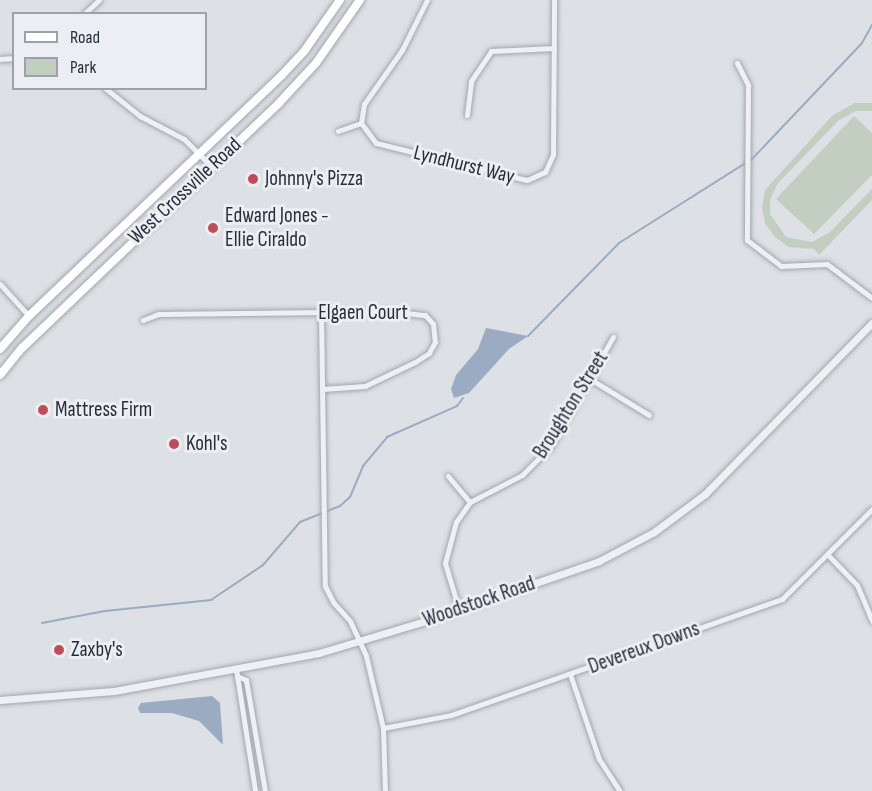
<!DOCTYPE html>
<html>
<head>
<meta charset="utf-8">
<style>
  body { margin:0 }
  #map { position:relative; width:872px; height:791px; overflow:hidden; background:#dde0e5; font-family:"Sofia Sans Condensed",sans-serif }
  div>[style] { position:absolute }
  .green>* { inset:0; background:#c2cebf }
  .water>* { inset:0; background:#9bacc2 }
  .stream>* { height:2px; margin:-1px; padding:0 1px; transform-origin:1px; border-radius:1px; background:#9bacc2 }
  .roads { filter:drop-shadow(0 0 2px #a3a7ae) drop-shadow(0 0 2px #a3a7ae) }
  .minor>* { height:5px; margin:-2.5px; padding:0 2.5px; transform-origin:2.5px; border-radius:2.5px; background:#eff0f4 }
  .tertiary>* { height:7px; margin:-3.5px; padding:0 3.5px; transform-origin:3.5px; border-radius:3.5px; background:#eff0f4 }
  .primary>* { height:8px; margin:-4px; padding:0 4px; transform-origin:4px; border-radius:4px; background:#fff }
  .dots>* { width:16px; height:16px; translate:-50% -50%; box-sizing:border-box; border:3px solid #eceef3; border-radius:50% }
  span { translate:-50% -50%; white-space:nowrap; text-align:center; line-height:1.15; -webkit-text-stroke:6px #eceef3; paint-order:stroke }
  .street-label { font-size:21px; color:#282e3a }
  .poi-label { font-size:21px; color:#282e3a }
  .left { translate:0 -50%; text-align:left }
  .legend { position:absolute; left:12px; top:12px; width:195px; height:78px; box-sizing:border-box; background:#eceef3; border:2px solid #9ea1a9; margin:0; padding:8px 10px; list-style:none; font-size:18px; color:#282e3a }
  .legend li { display:flex; align-items:center; gap:12px; height:30px }
  .legend b { width:30px; border:2px solid #9ea1a9 }
</style>
</head>
<body>
<div id="map">
  <div class="green">
    <div style="clip-path:polygon(855px 103px,872px 103px,872px 111px,856px 111px,838px 121px,778px 183px,770px 200px,770px 214px,786px 237px,812px 242px,830px 232px,872px 189px,872px 200px,819px 255px,814px 249px,789px 247px,775px 237px,765px 223px,762px 207px,765px 190px,833px 115px)"></div>
    <div style="clip-path:polygon(854px 116px,872px 133px,872px 175px,814px 234px,776px 199px)"></div>
  </div>
  <div class="water">
    <div style="clip-path:polygon(486px 328px,528px 336px,509px 349px,469px 393px,454px 398px,451px 389px,456px 375px,478px 349px)"></div>
    <div style="clip-path:polygon(212px 696px,220px 703px,223px 745px,199px 721px,172px 713px,140px 713px,138px 708px,141px 703px)"></div>
  </div>
  <div class="stream">
    <div style="left:528px;top:336px;width:130px;rotate:-45.6deg"></div>
    <div style="left:619px;top:243px;width:157px;rotate:-32.3deg"></div>
    <div style="left:752px;top:159px;width:160px;rotate:-46.5deg"></div>
    <div style="left:862px;top:43px;width:21px;rotate:-61deg"></div>
    <div style="left:42px;top:623px;width:64px;rotate:-10.8deg"></div>
    <div style="left:105px;top:611px;width:107px;rotate:-5.9deg"></div>
    <div style="left:211px;top:600px;width:63px;rotate:-33.9deg"></div>
    <div style="left:263px;top:565px;width:57px;rotate:-49.3deg"></div>
    <div style="left:300px;top:522px;width:43px;rotate:-21.8deg"></div>
    <div style="left:340px;top:506px;width:13px;rotate:-42deg"></div>
    <div style="left:350px;top:497px;width:34px;rotate:-67deg"></div>
    <div style="left:363px;top:466px;width:38px;rotate:-50deg"></div>
    <div style="left:387px;top:437px;width:77px;rotate:-23.9deg"></div>
    <div style="left:457px;top:406px;width:10px;rotate:-53deg"></div>
  </div>
  <div class="roads">
    <div class="minor">
      <div style="left:427px;top:0;width:56px;rotate:116.6deg"></div>
      <div style="left:402px;top:50px;width:66px;rotate:125.1deg"></div>
      <div style="left:364px;top:104px;width:19px;rotate:99deg"></div>
      <div style="left:361px;top:123px;width:25px;rotate:53deg"></div>
      <div style="left:376px;top:143px;width:155px;rotate:13.8deg"></div>
      <div style="left:527px;top:180px;width:20px;rotate:-24deg"></div>
      <div style="left:545px;top:172px;width:19px;rotate:-65deg"></div>
      <div style="left:553px;top:155px;width:155px;rotate:-89.6deg"></div>
      <div style="left:84px;top:14px;width:21px;rotate:-43deg"></div>
      <div style="left:0;top:59px;width:14px;rotate:-4deg"></div>
      <div style="left:737px;top:63px;width:25px;rotate:63deg"></div>
      <div style="left:748px;top:85px;width:155px;rotate:90.4deg"></div>
      <div style="left:747px;top:240px;width:43px;rotate:37.4deg"></div>
      <div style="left:781px;top:266px;width:46px;rotate:-2.5deg"></div>
      <div style="left:827px;top:264px;width:56px;rotate:37.1deg"></div>
      <div style="left:105px;top:88px;width:45px;rotate:38.7deg"></div>
      <div style="left:140px;top:116px;width:50px;rotate:27.6deg"></div>
      <div style="left:184px;top:139px;width:38px;rotate:45deg"></div>
      <div style="left:467px;top:115px;width:34px;rotate:-83deg"></div>
      <div style="left:471px;top:81px;width:36px;rotate:-56deg"></div>
      <div style="left:491px;top:51px;width:63px;rotate:-2.7deg"></div>
      <div style="left:338px;top:131px;width:24px;rotate:-19deg"></div>
      <div style="left:0;top:284px;width:43px;rotate:47.8deg"></div>
      <div style="left:321px;top:313px;width:273px;rotate:89.2deg"></div>
      <div style="left:325px;top:586px;width:18px;rotate:63deg"></div>
      <div style="left:333px;top:602px;width:25px;rotate:48deg"></div>
      <div style="left:350px;top:621px;width:38px;rotate:65deg"></div>
      <div style="left:366px;top:656px;width:74px;rotate:76.7deg"></div>
      <div style="left:383px;top:728px;width:63px;rotate:88.2deg"></div>
      <div style="left:143px;top:320px;width:17px;rotate:-21deg"></div>
      <div style="left:159px;top:314px;width:231px;rotate:-0.7deg"></div>
      <div style="left:390px;top:311px;width:35px;rotate:7deg"></div>
      <div style="left:425px;top:315px;width:12px;rotate:48deg"></div>
      <div style="left:433px;top:324px;width:18px;rotate:84deg"></div>
      <div style="left:435px;top:342px;width:13px;rotate:119deg"></div>
      <div style="left:429px;top:353px;width:17px;rotate:147deg"></div>
      <div style="left:415px;top:362px;width:55px;rotate:154.4deg"></div>
      <div style="left:365px;top:386px;width:43px;rotate:176deg"></div>
      <div style="left:590px;top:379px;width:69px;rotate:31.4deg"></div>
      <div style="left:448px;top:476px;width:34px;rotate:50deg"></div>
      <div style="left:828px;top:555px;width:42px;rotate:46deg"></div>
      <div style="left:857px;top:585px;width:39px;rotate:67deg"></div>
      <div style="left:459px;top:610px;width:49px;rotate:-106.6deg"></div>
      <div style="left:445px;top:563px;width:42px;rotate:-75deg"></div>
      <div style="left:456px;top:522px;width:24px;rotate:-55deg"></div>
      <div style="left:470px;top:502px;width:59px;rotate:-27.4deg"></div>
      <div style="left:522px;top:475px;width:40px;rotate:-45deg"></div>
      <div style="left:550px;top:447px;width:127px;rotate:-60.2deg"></div>
      <div style="left:236px;top:669px;width:123px;rotate:81.1deg"></div>
      <div style="left:570px;top:674px;width:90px;rotate:71.2deg"></div>
      <div style="left:599px;top:759px;width:38px;rotate:57deg"></div>
      <div style="left:237px;top:676px;width:10px;rotate:24deg"></div>
      <div style="left:246px;top:680px;width:113px;rotate:80.3deg"></div>
      <div style="left:383px;top:728px;width:69px;rotate:-10.8deg"></div>
      <div style="left:451px;top:715px;width:351px;rotate:-19.3deg"></div>
      <div style="left:782px;top:599px;width:127px;rotate:-45deg"></div>
    </div>
    <div class="tertiary">
      <div style="left:0;top:700px;width:114px;rotate:-4.5deg"></div>
      <div style="left:114px;top:691px;width:208px;rotate:-10.5deg"></div>
      <div style="left:319px;top:653px;width:114px;rotate:-16.8deg"></div>
      <div style="left:428px;top:620px;width:181px;rotate:-19deg"></div>
      <div style="left:599px;top:561px;width:62px;rotate:-27.8deg"></div>
      <div style="left:654px;top:532px;width:64px;rotate:-36.7deg"></div>
      <div style="left:705px;top:494px;width:239px;rotate:-45.7deg"></div>
    </div>
    <div class="primary">
      <div style="left:0;top:349px;width:44px;rotate:-48.7deg"></div>
      <div style="left:29px;top:316px;width:349px;rotate:-43.6deg"></div>
      <div style="left:282px;top:75px;width:34px;rotate:-47deg"></div>
      <div style="left:305px;top:50px;width:61px;rotate:-55deg"></div>
      <div style="left:0;top:375px;width:35px;rotate:-51deg"></div>
      <div style="left:22px;top:348px;width:355px;rotate:-43.6deg"></div>
      <div style="left:279px;top:103px;width:54px;rotate:-47.2deg"></div>
      <div style="left:316px;top:63px;width:77px;rotate:-55.1deg"></div>
    </div>
  </div>
  <div class="dots">
    <div style="left:253px;top:179px;background:#bf4d59"></div>
    <div style="left:213px;top:228px;background:#bf4d59"></div>
    <div style="left:43px;top:410px;background:#bf4d59"></div>
    <div style="left:174px;top:444px;background:#bf4d59"></div>
    <div style="left:59px;top:650px;background:#bf4d59"></div>
  </div>
  <div class="street-label">
    <span style="left:464px;top:165px;rotate:14deg">Lyndhurst Way</span>
    <span style="left:185px;top:191px;rotate:-43deg">West Crossville Road</span>
    <span style="left:363px;top:313px">Elgaen Court</span>
    <span style="left:571px;top:405px;rotate:-58deg">Broughton Street</span>
    <span style="left:479px;top:602px;rotate:-19deg">Woodstock Road</span>
    <span style="left:644px;top:648px;rotate:-20deg">Devereux Downs</span>
  </div>
  <div class="poi-label">
    <span class="left" style="left:265px;top:179px">Johnny's Pizza</span>
    <span class="left" style="left:225px;top:228px">Edward Jones -<br>Ellie Ciraldo</span>
    <span class="left" style="left:55px;top:410px">Mattress Firm</span>
    <span class="left" style="left:186px;top:444px">Kohl's</span>
    <span class="left" style="left:71px;top:650px">Zaxby's</span>
  </div>
  <ul class="legend">
  <li><b style="height:8px;background:#fff"></b>Road</li>
  <li><b style="height:16px;background:#c2cebf"></b>Park</li>
  </ul>
</div>
</body>
</html>
